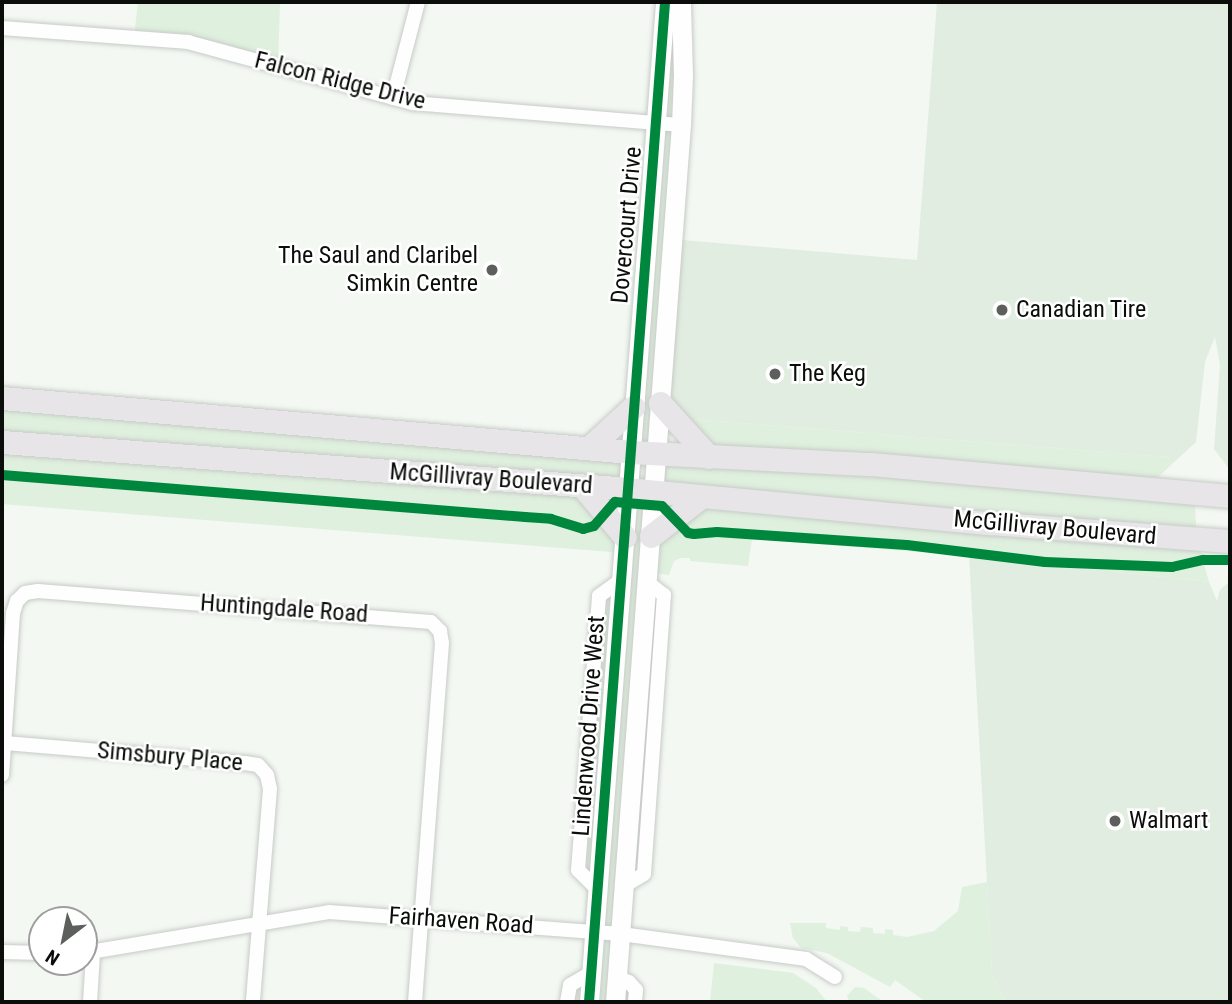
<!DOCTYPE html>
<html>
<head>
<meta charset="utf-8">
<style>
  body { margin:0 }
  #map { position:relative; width:1232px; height:1004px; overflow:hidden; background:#f3f8f2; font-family:"Roboto Condensed",sans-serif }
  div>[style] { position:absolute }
  .built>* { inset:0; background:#e2ede1 }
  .green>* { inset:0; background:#dff0de }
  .roads { filter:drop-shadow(0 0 2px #c7cbc7) drop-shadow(0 0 2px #c7cbc7) }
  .street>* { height:14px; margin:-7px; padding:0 7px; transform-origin:7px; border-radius:7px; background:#fdfefd }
  .secondary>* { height:19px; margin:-9.5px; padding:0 9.5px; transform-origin:9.5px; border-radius:9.5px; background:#fdfefd }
  .primary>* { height:23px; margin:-11.5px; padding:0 11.5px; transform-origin:11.5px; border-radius:11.5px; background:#e8e5e8 }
  .cycleway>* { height:10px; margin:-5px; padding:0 5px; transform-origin:5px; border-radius:5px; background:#00873e }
  .dots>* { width:19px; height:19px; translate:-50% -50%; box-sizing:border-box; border:4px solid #fff; border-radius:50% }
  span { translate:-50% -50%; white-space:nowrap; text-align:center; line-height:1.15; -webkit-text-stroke:5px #fff; paint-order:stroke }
  .street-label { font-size:24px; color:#0a0d09 }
  .poi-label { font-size:24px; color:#0a0d09 }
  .right { translate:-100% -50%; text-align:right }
  .left { translate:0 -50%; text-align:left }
  .frame { position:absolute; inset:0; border:4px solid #0a0d09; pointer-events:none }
  .north { position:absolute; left:28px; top:906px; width:70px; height:70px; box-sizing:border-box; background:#fff; border:2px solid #9d9e9d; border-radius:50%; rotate:212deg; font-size:19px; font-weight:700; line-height:28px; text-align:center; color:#0a0d09 }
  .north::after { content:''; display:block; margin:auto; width:24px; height:32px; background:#5c5f5b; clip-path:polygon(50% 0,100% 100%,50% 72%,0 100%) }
</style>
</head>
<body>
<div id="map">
  <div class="built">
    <div style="clip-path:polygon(937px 2px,1230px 2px,1230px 470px,1214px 449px,1220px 365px,1215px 337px,1205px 362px,1196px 442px,1172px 464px,1168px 457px,693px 419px,683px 429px,660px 403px,671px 239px,917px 260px)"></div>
    <div style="clip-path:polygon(969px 556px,1209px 582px,1217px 601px,1220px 590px,1230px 581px,1230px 1002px,1006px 1002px,992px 974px)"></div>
  </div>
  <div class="green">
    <div style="clip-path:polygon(138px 2px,280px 2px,278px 66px,134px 38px)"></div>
    <div style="clip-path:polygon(evenodd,665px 2px,681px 2px,656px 453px,708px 457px,683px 429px,693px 419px,1169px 457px,1172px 464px,1148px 487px,1194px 492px,1197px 538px,1209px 582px,969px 556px,752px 539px,748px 566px,690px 561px,690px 558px,681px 558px,674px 561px,669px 575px,649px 572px,659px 589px,644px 874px,624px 887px,617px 976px,629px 982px,635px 1002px,567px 1002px,568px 989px,591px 973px,598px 890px,578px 870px,599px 596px,622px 579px,624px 553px,2px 504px,2px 398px,629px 452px,665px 2px,630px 452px,656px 454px,654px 492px,627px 489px,630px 452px,665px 2px,584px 487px,616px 488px,624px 536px,584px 487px,665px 2px,663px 494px,700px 497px,652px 535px,663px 494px)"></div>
    <div style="clip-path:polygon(987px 882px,992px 974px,1006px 1002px,926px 1002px,895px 980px,890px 987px,827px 953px,801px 948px,793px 938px,790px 923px,826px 923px,826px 928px,840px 930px,840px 926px,848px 927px,848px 931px,860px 932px,861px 927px,873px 928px,873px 933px,885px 934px,885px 929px,893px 930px,893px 935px,907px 937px,934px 931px,958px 911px,962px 887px)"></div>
    <div style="clip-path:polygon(714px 963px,793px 973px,816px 988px,827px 1002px,710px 1002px)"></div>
    <div style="clip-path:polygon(855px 987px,864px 988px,881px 1000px,849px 1002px,847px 996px)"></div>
  </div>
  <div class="roads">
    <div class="street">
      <div style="left:2px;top:28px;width:187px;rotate:4.3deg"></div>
      <div style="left:188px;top:42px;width:233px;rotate:15.2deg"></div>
      <div style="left:413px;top:103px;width:269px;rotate:4.7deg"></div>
      <div style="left:393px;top:98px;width:99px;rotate:-75.4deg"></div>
      <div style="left:5px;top:743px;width:241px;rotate:4.8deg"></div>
      <div style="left:245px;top:763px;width:13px;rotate:9deg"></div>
      <div style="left:258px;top:765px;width:13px;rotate:48deg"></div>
      <div style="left:267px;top:775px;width:14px;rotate:78deg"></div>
      <div style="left:270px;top:789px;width:214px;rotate:94.6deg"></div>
      <div style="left:2px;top:775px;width:162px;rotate:-86.1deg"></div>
      <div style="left:13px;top:613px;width:13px;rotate:-72deg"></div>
      <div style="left:17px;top:601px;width:11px;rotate:-45deg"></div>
      <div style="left:25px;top:593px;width:13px;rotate:-9deg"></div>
      <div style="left:38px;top:591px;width:394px;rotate:4.5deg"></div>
      <div style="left:431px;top:622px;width:13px;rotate:45deg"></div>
      <div style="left:440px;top:631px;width:12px;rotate:81deg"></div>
      <div style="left:442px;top:643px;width:360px;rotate:94.3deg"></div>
      <div style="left:624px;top:886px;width:23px;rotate:-31deg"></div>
      <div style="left:644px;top:874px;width:280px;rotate:-85.9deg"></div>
      <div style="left:664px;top:595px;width:20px;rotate:-143deg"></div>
      <div style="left:598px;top:890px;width:28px;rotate:-135deg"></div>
      <div style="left:578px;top:870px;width:275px;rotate:-85.6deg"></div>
      <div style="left:599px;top:596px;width:29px;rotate:-36deg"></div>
      <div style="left:2px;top:952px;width:40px;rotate:1.4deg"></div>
      <div style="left:84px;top:953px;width:248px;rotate:-9.5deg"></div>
      <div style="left:329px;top:912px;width:293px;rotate:4.3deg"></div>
      <div style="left:621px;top:934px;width:187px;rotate:7.7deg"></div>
      <div style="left:806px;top:959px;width:34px;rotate:32deg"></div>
      <div style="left:617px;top:977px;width:13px;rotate:23deg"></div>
      <div style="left:629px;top:982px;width:11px;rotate:49deg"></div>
      <div style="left:636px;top:990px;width:12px;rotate:95deg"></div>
      <div style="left:90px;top:1002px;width:48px;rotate:-86.4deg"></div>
      <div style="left:567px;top:1002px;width:17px;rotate:-80deg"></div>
      <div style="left:570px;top:985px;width:24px;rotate:-30deg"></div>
    </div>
    <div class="secondary">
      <div style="left:589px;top:1002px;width:1003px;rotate:-85.65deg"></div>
      <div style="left:615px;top:1002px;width:879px;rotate:-85.7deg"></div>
      <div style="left:681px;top:125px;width:50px;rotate:-87.7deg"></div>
      <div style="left:683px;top:75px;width:73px;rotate:-91.6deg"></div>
    </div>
    <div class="primary">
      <div style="left:2px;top:398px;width:630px;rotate:4.91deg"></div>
      <div style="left:630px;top:452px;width:241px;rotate:2.9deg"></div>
      <div style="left:871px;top:464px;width:360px;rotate:5.1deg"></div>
      <div style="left:660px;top:403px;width:73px;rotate:47.8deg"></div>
      <div style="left:2px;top:442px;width:616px;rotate:4.28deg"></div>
      <div style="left:616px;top:488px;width:375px;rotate:5.4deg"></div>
      <div style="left:989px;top:523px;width:242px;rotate:4.3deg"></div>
      <div style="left:590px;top:447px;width:59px;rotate:-42.9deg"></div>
      <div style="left:583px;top:487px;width:65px;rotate:50deg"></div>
      <div style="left:651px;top:536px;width:63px;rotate:-38deg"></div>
    </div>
  </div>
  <div class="cycleway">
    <div style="left:2px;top:475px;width:525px;rotate:4.59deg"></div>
    <div style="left:525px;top:517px;width:26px;rotate:4deg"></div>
    <div style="left:551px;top:519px;width:34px;rotate:17deg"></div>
    <div style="left:583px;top:529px;width:11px;rotate:-15deg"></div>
    <div style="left:594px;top:526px;width:32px;rotate:-49deg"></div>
    <div style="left:615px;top:502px;width:47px;rotate:4.9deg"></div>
    <div style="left:662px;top:506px;width:37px;rotate:46deg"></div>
    <div style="left:688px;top:533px;width:6px;rotate:9deg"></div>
    <div style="left:694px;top:534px;width:23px;rotate:-5deg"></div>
    <div style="left:717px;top:532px;width:190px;rotate:3.9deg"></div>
    <div style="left:907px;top:545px;width:139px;rotate:7deg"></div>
    <div style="left:1045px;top:562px;width:127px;rotate:2.3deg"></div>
    <div style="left:1172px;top:567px;width:32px;rotate:-13deg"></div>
    <div style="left:1203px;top:560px;width:27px"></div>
    <div style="left:589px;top:1002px;width:1003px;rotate:-85.65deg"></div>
  </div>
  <div class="dots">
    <div style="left:492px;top:270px;background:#5c5f5b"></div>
    <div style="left:1002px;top:310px;background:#5c5f5b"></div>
    <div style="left:775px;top:374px;background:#5c5f5b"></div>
    <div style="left:1115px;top:821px;background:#5c5f5b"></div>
  </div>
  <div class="street-label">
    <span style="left:340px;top:81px;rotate:14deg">Falcon Ridge Drive</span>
    <span style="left:627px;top:225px;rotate:-85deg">Dovercourt Drive</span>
    <span style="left:491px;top:479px;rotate:4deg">McGillivray Boulevard</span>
    <span style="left:1055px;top:528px;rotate:5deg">McGillivray Boulevard</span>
    <span style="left:284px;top:609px;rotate:4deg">Huntingdale Road</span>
    <span style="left:589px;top:726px;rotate:-86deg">Lindenwood Drive West</span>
    <span style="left:170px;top:757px;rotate:5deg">Simsbury Place</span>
    <span style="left:461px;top:921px;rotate:4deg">Fairhaven Road</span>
  </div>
  <div class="poi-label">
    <span class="right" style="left:478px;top:270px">The Saul and Claribel<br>Simkin Centre</span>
    <span class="left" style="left:1016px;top:310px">Canadian Tire</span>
    <span class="left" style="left:789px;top:374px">The Keg</span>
    <span class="left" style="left:1129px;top:821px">Walmart</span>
  </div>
  <div class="frame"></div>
  <div class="north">N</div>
</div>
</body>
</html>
